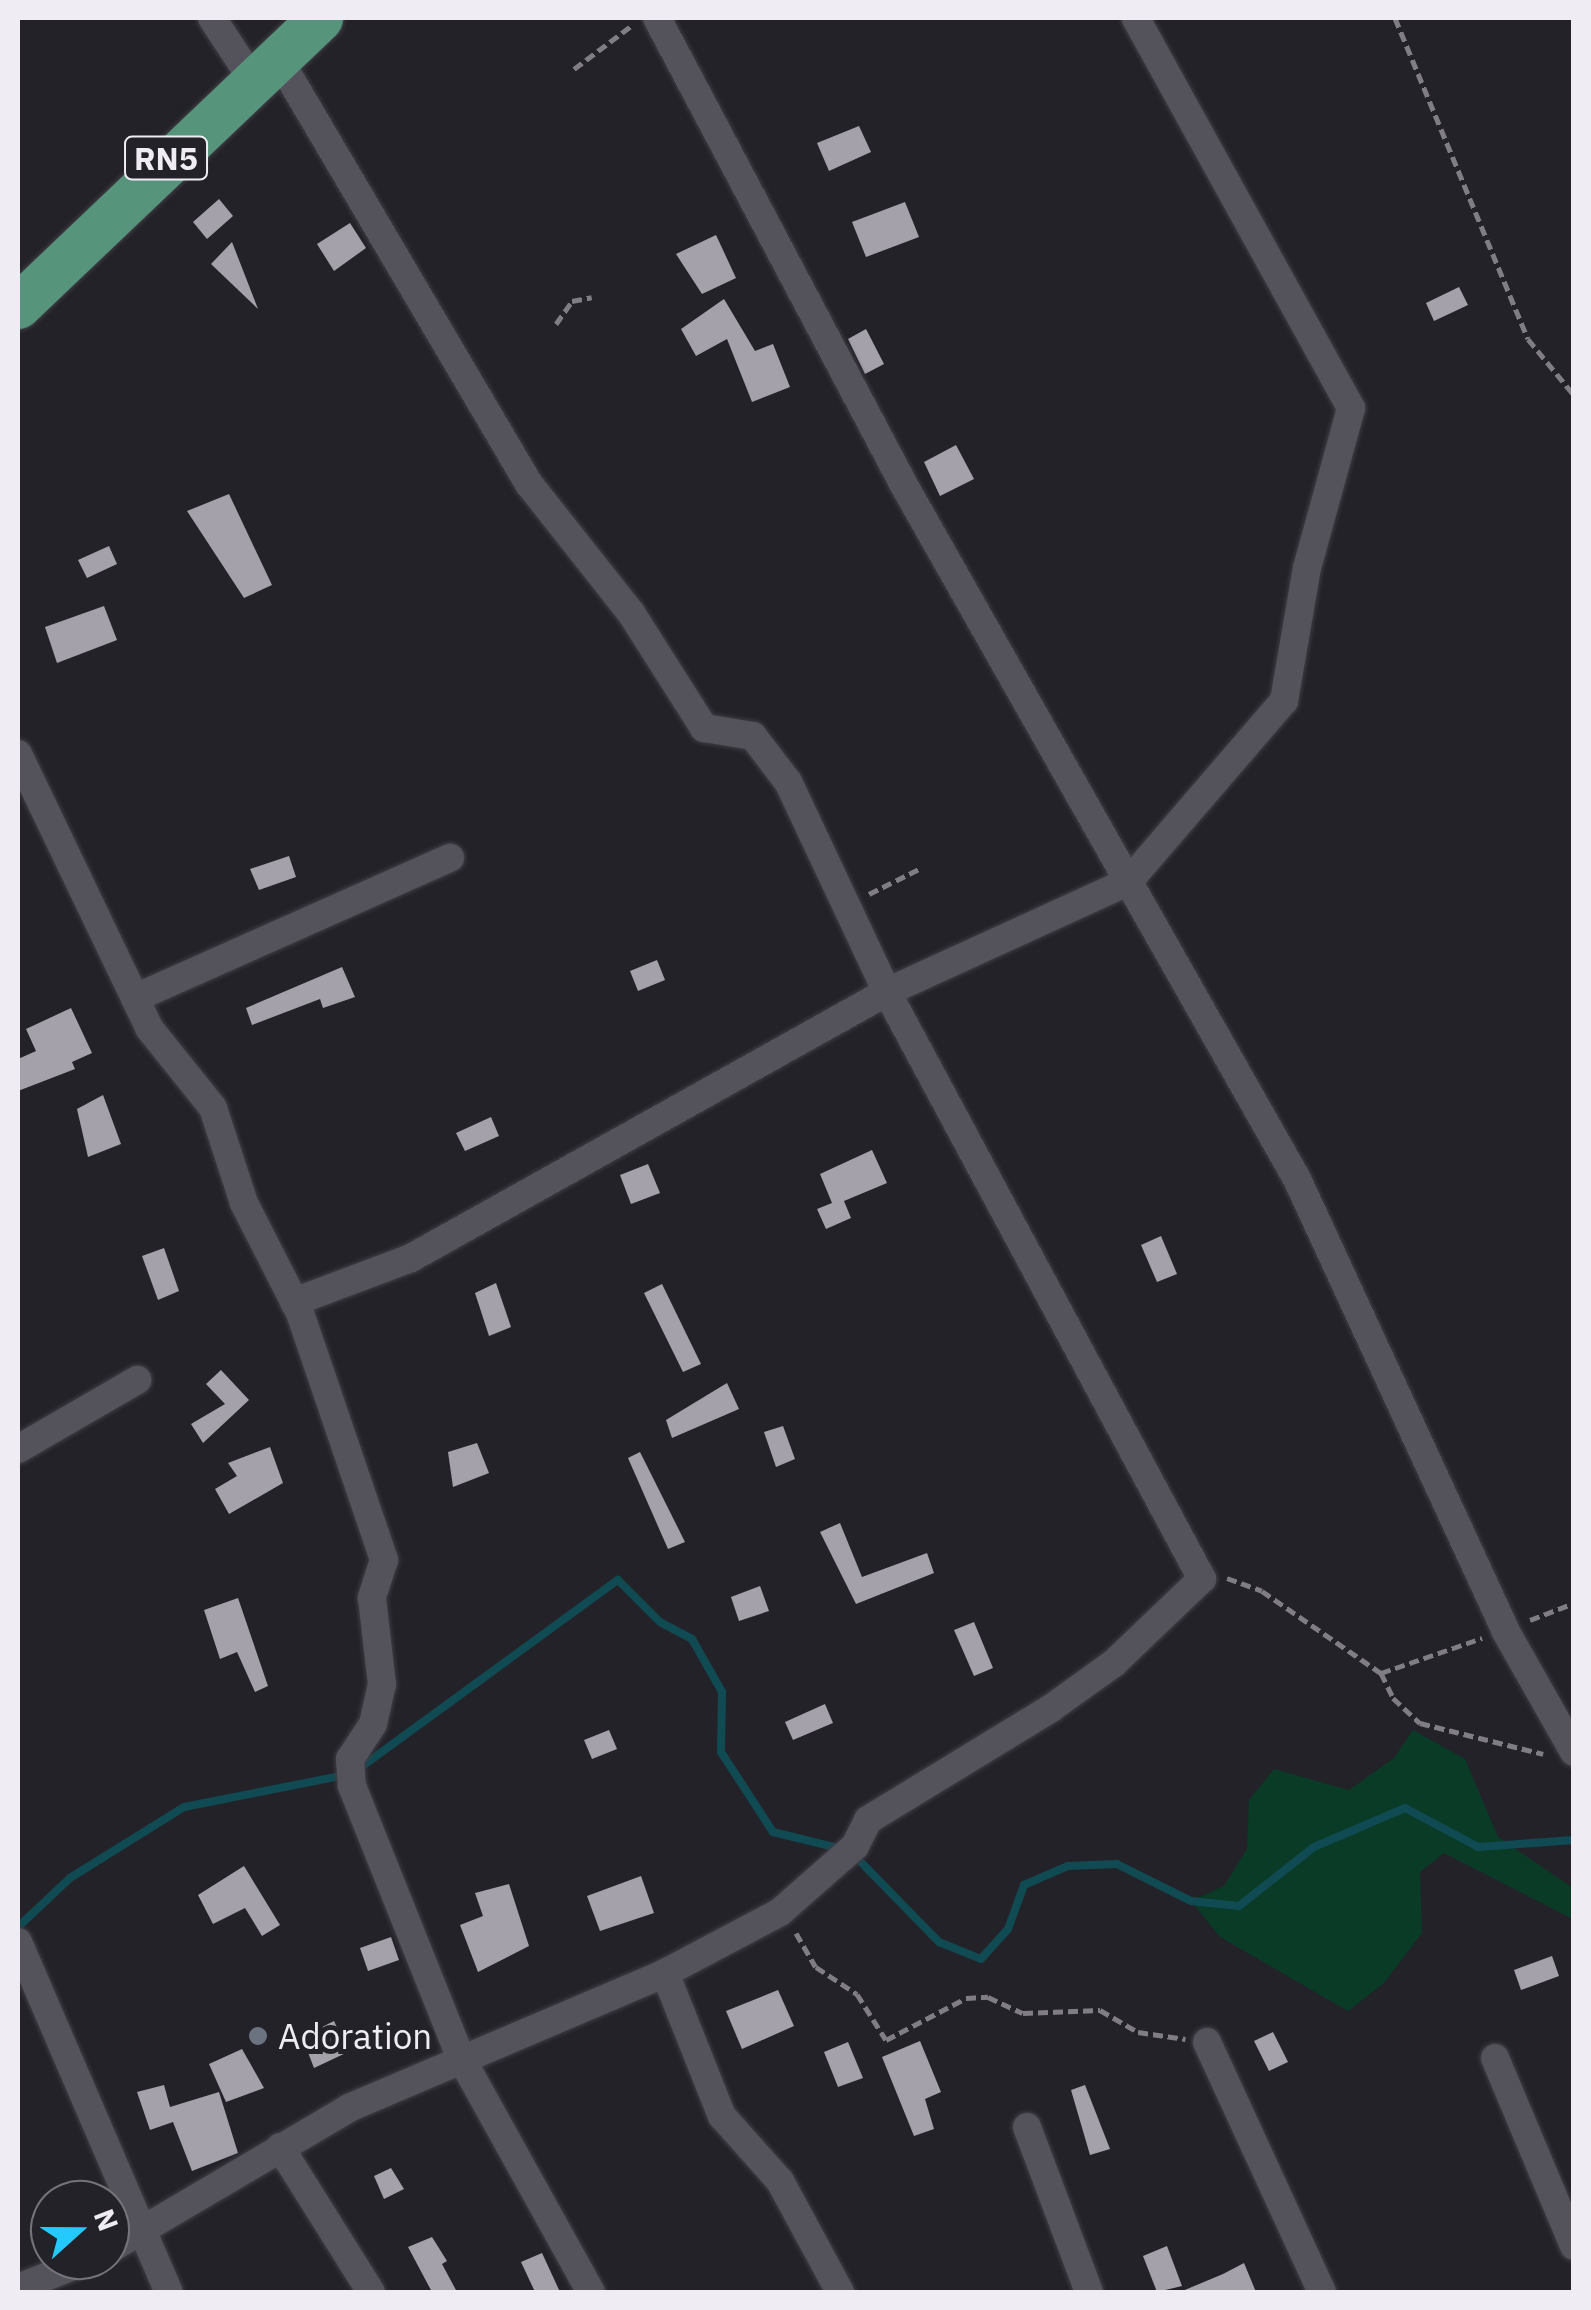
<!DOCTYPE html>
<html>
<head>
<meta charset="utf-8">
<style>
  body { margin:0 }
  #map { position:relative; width:1591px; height:2310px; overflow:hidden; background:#242229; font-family:"IBM Plex Sans",sans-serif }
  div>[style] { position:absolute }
  .green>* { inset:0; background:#093b27 }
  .stream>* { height:8px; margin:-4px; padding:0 4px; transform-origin:4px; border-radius:4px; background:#104b53 }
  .building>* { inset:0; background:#a4a1ab }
  .path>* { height:5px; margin-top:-2.5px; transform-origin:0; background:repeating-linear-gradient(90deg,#807e84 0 10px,transparent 0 15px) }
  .roads { filter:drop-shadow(0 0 2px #3f3d44) drop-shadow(0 0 2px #3f3d44) }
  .minor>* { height:28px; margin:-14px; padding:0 14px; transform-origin:14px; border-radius:14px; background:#54525b }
  .trunk>* { height:45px; margin:-22.5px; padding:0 22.5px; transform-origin:22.5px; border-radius:22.5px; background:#56957c }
  .dots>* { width:28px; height:28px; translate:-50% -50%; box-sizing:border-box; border:5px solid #242229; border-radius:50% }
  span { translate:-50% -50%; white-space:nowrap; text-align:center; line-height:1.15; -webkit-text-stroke:10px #242229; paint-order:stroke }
  .shield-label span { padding:2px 8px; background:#242229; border:2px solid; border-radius:8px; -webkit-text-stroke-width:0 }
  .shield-label { font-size:32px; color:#efedf3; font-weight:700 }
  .poi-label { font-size:35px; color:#efedf3 }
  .left { translate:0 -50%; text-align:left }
  .frame { position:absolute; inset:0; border:20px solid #efedf3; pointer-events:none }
  .north { position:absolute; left:30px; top:2180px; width:100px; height:100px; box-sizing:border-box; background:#242229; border:2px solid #75737a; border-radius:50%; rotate:69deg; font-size:28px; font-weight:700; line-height:40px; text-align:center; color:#efedf3 }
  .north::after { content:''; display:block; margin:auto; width:35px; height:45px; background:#24c9fe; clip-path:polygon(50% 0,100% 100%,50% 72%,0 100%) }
</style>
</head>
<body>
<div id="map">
  <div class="green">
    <div style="clip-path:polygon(1413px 1730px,1465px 1759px,1498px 1837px,1573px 1888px,1573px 1919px,1444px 1853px,1420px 1872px,1422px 1933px,1384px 1983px,1348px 2011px,1220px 1937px,1191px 1901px,1224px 1886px,1247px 1849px,1249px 1800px,1274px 1769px,1349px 1790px,1394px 1758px)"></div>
  </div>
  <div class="stream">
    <div style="left:357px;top:1770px;width:323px;rotate:-36.1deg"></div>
    <div style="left:618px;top:1580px;width:59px;rotate:45deg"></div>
    <div style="left:660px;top:1622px;width:36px;rotate:28deg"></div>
    <div style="left:692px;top:1639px;width:61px;rotate:60.5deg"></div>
    <div style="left:722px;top:1692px;width:60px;rotate:91deg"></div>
    <div style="left:721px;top:1752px;width:95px;rotate:57deg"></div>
    <div style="left:773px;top:1832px;width:71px;rotate:13.8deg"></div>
    <div style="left:854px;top:1855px;width:122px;rotate:45.7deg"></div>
    <div style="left:939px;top:1942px;width:45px;rotate:22deg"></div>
    <div style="left:981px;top:1959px;width:40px;rotate:-48deg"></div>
    <div style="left:1008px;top:1929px;width:47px;rotate:-70deg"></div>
    <div style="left:1024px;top:1885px;width:48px;rotate:-23.4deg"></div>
    <div style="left:1068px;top:1866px;width:49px;rotate:-2.3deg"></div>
    <div style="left:1117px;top:1864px;width:83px;rotate:26.6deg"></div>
    <div style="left:1191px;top:1901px;width:48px;rotate:5.9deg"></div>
    <div style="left:1239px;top:1906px;width:95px;rotate:-38.2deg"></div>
    <div style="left:1314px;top:1847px;width:99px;rotate:-23.2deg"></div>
    <div style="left:1405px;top:1808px;width:83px;rotate:28.1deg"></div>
    <div style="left:1478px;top:1847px;width:96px;rotate:-4.2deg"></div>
    <div style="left:18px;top:1927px;width:71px;rotate:-43.3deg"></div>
    <div style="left:70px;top:1878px;width:134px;rotate:-31.9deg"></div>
    <div style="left:184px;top:1807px;width:164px;rotate:-11.2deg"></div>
  </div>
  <div class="building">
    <div style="clip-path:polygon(859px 126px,871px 152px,829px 171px,817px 143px)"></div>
    <div style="clip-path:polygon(219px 199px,233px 216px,207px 239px,193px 222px)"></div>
    <div style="clip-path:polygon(905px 202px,919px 237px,866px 257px,852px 222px)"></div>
    <div style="clip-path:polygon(350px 223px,366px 248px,334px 271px,317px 244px)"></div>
    <div style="clip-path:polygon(716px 235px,736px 278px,702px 294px,676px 254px)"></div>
    <div style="clip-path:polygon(232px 242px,258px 309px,211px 264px)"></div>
    <div style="clip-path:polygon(1459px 287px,1468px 305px,1434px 321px,1426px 303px)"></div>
    <div style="clip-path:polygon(724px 299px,755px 351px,773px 344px,790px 387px,752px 402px,727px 339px,696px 356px,681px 329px)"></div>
    <div style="clip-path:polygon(866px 329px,884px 364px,865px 374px,848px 339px)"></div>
    <div style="clip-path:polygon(956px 445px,974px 479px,940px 496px,924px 462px)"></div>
    <div style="clip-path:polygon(229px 494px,272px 585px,244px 598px,187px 511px)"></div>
    <div style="clip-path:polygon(109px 546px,117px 564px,87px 578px,78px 560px)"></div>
    <div style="clip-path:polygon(104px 606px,117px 640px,57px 663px,45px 627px)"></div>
    <div style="clip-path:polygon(289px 856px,296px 877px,259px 890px,250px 869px)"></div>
    <div style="clip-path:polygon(657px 960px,665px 980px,638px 991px,630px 971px)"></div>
    <div style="clip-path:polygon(342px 967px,355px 997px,323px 1008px,320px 999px,252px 1025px,246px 1008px)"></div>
    <div style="clip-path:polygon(71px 1008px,92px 1053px,72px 1062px,75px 1069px,18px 1091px,18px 1059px,36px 1051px,26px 1029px)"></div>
    <div style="clip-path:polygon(103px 1095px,121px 1144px,88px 1157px,77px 1109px)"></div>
    <div style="clip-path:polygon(491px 1117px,499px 1136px,465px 1151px,456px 1133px)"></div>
    <div style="clip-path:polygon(872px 1150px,887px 1183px,844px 1201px,851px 1218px,826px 1229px,817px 1209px,832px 1203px,820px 1174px)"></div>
    <div style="clip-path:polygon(648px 1164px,660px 1193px,631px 1204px,620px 1175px)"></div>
    <div style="clip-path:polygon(1161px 1236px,1177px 1274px,1157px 1282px,1141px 1245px)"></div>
    <div style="clip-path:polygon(164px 1248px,179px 1291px,158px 1300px,142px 1256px)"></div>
    <div style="clip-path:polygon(496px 1283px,511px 1327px,489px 1336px,475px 1293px)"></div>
    <div style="clip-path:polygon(662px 1284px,701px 1364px,683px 1372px,644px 1293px)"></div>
    <div style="clip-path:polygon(221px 1370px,249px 1400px,203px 1443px,191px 1424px,225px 1404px,206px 1384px)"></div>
    <div style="clip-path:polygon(727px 1383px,739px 1409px,672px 1438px,666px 1420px)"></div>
    <div style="clip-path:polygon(783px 1426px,795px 1459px,776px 1467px,764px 1432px)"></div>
    <div style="clip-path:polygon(477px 1443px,489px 1473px,453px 1487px,448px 1452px)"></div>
    <div style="clip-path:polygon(270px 1447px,283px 1483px,229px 1514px,215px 1489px,237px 1476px,228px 1463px)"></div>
    <div style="clip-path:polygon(640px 1452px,685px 1542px,668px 1549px,628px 1458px)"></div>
    <div style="clip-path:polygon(840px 1523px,862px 1577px,927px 1553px,934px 1573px,856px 1604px,820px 1532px)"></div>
    <div style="clip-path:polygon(760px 1586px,769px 1611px,739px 1621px,731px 1597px)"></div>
    <div style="clip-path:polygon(238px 1598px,268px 1686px,255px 1692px,237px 1652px,220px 1659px,204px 1610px)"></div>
    <div style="clip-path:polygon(974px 1622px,993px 1668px,974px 1676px,954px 1630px)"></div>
    <div style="clip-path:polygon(825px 1704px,833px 1723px,793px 1740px,785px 1722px)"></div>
    <div style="clip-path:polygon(609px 1730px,617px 1749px,592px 1759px,584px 1740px)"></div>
    <div style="clip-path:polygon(244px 1866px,280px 1925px,262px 1936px,245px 1908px,213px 1924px,198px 1895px)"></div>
    <div style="clip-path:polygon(641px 1876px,654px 1913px,600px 1931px,587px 1896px)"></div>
    <div style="clip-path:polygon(509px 1884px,529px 1946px,478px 1972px,460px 1925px,483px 1916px,475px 1893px)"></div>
    <div style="clip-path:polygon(391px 1937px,399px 1960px,368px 1971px,360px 1948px)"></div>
    <div style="clip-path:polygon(1552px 1956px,1559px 1976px,1521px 1990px,1514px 1970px)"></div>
    <div style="clip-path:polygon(778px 1990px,794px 2026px,742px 2049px,726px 2011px)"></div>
    <div style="clip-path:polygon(334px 2021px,348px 2052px,314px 2068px,302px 2037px)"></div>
    <div style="clip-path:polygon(1273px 2032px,1288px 2062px,1269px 2071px,1254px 2041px)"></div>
    <div style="clip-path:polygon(920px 2041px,941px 2092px,925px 2099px,934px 2129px,914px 2136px,882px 2057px)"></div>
    <div style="clip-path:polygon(848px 2042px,863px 2078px,838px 2087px,824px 2052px)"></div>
    <div style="clip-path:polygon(242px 2049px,264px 2088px,226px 2102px,209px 2064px)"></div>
    <div style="clip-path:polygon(164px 2085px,170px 2107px,219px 2092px,238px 2153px,192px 2171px,173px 2122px,150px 2130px,137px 2092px)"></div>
    <div style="clip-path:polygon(1085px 2085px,1110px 2149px,1090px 2155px,1071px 2090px)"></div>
    <div style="clip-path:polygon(391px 2168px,404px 2189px,384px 2199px,374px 2176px)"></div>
    <div style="clip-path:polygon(432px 2237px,447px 2261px,442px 2264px,457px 2292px,432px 2292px,408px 2247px)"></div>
    <div style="clip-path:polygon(1167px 2246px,1182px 2286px,1157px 2292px,1143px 2256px)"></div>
    <div style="clip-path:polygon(542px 2253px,560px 2292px,535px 2292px,521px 2262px)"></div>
    <div style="clip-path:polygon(1244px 2263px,1256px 2292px,1180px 2292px,1223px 2274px)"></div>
  </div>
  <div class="path">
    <div style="left:1395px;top:18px;width:347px;rotate:67.5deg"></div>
    <div style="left:1528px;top:339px;width:72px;rotate:50.6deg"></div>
    <div style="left:574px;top:69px;width:71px;rotate:-37deg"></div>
    <div style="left:556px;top:324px;width:28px;rotate:-55deg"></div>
    <div style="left:572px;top:301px;width:20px;rotate:-11deg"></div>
    <div style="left:869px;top:894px;width:56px;rotate:-26.6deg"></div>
    <div style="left:1227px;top:1578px;width:37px;rotate:20deg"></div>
    <div style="left:1262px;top:1591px;width:145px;rotate:34.6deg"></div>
    <div style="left:1381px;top:1673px;width:107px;rotate:-19.1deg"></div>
    <div style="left:1530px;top:1620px;width:47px;rotate:-21.1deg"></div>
    <div style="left:1381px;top:1673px;width:28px;rotate:64deg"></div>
    <div style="left:1393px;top:1698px;width:37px;rotate:43deg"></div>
    <div style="left:1420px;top:1723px;width:127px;rotate:14.1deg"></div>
    <div style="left:796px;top:1933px;width:39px;rotate:60deg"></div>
    <div style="left:816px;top:1967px;width:49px;rotate:33.4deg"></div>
    <div style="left:857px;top:1994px;width:54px;rotate:57.8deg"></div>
    <div style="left:886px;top:2040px;width:90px;rotate:-27.7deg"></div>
    <div style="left:966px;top:1998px;width:22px;rotate:-3deg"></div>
    <div style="left:988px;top:1997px;width:38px;rotate:25deg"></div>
    <div style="left:1023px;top:2013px;width:77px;rotate:-2.2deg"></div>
    <div style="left:1100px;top:2010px;width:44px;rotate:30.1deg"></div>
    <div style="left:1138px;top:2032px;width:48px;rotate:8.5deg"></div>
  </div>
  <div class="roads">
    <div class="minor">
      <div style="left:212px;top:18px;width:73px;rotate:56.7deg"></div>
      <div style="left:657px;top:18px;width:531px;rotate:62.13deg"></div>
      <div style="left:905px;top:487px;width:795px;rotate:60.47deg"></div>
      <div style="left:1297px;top:1179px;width:497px;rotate:65.2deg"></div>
      <div style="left:1505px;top:1630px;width:140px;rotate:60.5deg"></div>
      <div style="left:18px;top:754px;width:304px;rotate:64.4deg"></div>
      <div style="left:149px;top:1028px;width:102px;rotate:51.3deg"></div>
      <div style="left:213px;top:1108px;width:100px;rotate:71.9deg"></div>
      <div style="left:244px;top:1203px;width:123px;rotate:63deg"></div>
      <div style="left:300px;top:1313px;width:261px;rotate:71.2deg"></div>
      <div style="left:384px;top:1560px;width:40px;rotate:108deg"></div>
      <div style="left:372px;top:1598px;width:87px;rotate:83.4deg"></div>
      <div style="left:382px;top:1684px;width:41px;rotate:102.7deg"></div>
      <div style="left:373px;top:1724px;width:42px;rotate:123.3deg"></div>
      <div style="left:350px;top:1759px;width:27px;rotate:86deg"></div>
      <div style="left:352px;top:1786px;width:291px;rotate:68.2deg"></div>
      <div style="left:460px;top:2056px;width:270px;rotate:61deg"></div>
      <div style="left:135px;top:998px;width:345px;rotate:-24deg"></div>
      <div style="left:294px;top:1302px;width:125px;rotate:-20.6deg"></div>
      <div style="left:411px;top:1258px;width:545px;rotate:-29.2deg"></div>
      <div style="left:887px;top:992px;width:266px;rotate:-24.6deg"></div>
      <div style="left:1129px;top:881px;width:238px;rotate:-49.3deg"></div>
      <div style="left:1284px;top:701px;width:135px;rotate:-80.2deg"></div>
      <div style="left:1307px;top:568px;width:166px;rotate:-74.6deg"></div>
      <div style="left:1351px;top:408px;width:445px;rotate:-118.9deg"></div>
      <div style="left:18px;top:1449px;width:138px;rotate:-30.1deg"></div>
      <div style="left:18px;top:1942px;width:381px;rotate:66.7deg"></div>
      <div style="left:665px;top:1973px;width:154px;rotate:68.3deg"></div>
      <div style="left:722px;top:2116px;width:87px;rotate:48.3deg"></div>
      <div style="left:780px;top:2181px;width:126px;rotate:61.6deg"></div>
      <div style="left:1207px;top:2042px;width:275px;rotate:65.3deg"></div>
      <div style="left:1495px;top:2058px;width:204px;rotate:67.2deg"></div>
      <div style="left:1027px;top:2127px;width:176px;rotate:69.4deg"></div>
      <div style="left:280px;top:2147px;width:171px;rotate:57.9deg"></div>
      <div style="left:110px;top:2249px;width:277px;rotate:-30.5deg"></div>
      <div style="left:349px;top:2108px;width:344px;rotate:-23.1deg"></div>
      <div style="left:665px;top:1973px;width:130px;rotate:-27.9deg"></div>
      <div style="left:780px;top:1912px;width:100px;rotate:-41.3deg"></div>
      <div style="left:855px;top:1846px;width:29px;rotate:-63deg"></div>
      <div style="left:868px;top:1820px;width:213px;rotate:-31.4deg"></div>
      <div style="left:1050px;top:1709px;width:79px;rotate:-35.7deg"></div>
      <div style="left:1114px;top:1663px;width:122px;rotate:-43.7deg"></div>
      <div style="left:1202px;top:1579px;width:666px;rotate:-118.22deg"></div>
      <div style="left:887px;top:992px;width:232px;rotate:-115.2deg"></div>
      <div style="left:788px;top:782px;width:58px;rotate:-127.3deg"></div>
      <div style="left:753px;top:736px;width:50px;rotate:-170.7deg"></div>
      <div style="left:704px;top:728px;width:136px;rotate:-122.4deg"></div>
      <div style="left:631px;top:613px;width:164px;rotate:-128.3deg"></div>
      <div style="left:529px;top:484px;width:496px;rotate:-120.5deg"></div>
      <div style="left:18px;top:2288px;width:75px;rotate:-21.8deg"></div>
    </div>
    <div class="trunk">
      <div style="left:18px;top:306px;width:417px;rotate:-43.6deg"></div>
    </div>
  </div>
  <div class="dots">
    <div style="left:258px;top:2036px;background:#6b7280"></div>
  </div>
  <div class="shield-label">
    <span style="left:166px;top:158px">RN5</span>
  </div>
  <div class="poi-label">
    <span class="left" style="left:278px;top:2036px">Adoration</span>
  </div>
  <div class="frame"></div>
  <div class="north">N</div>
</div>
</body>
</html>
